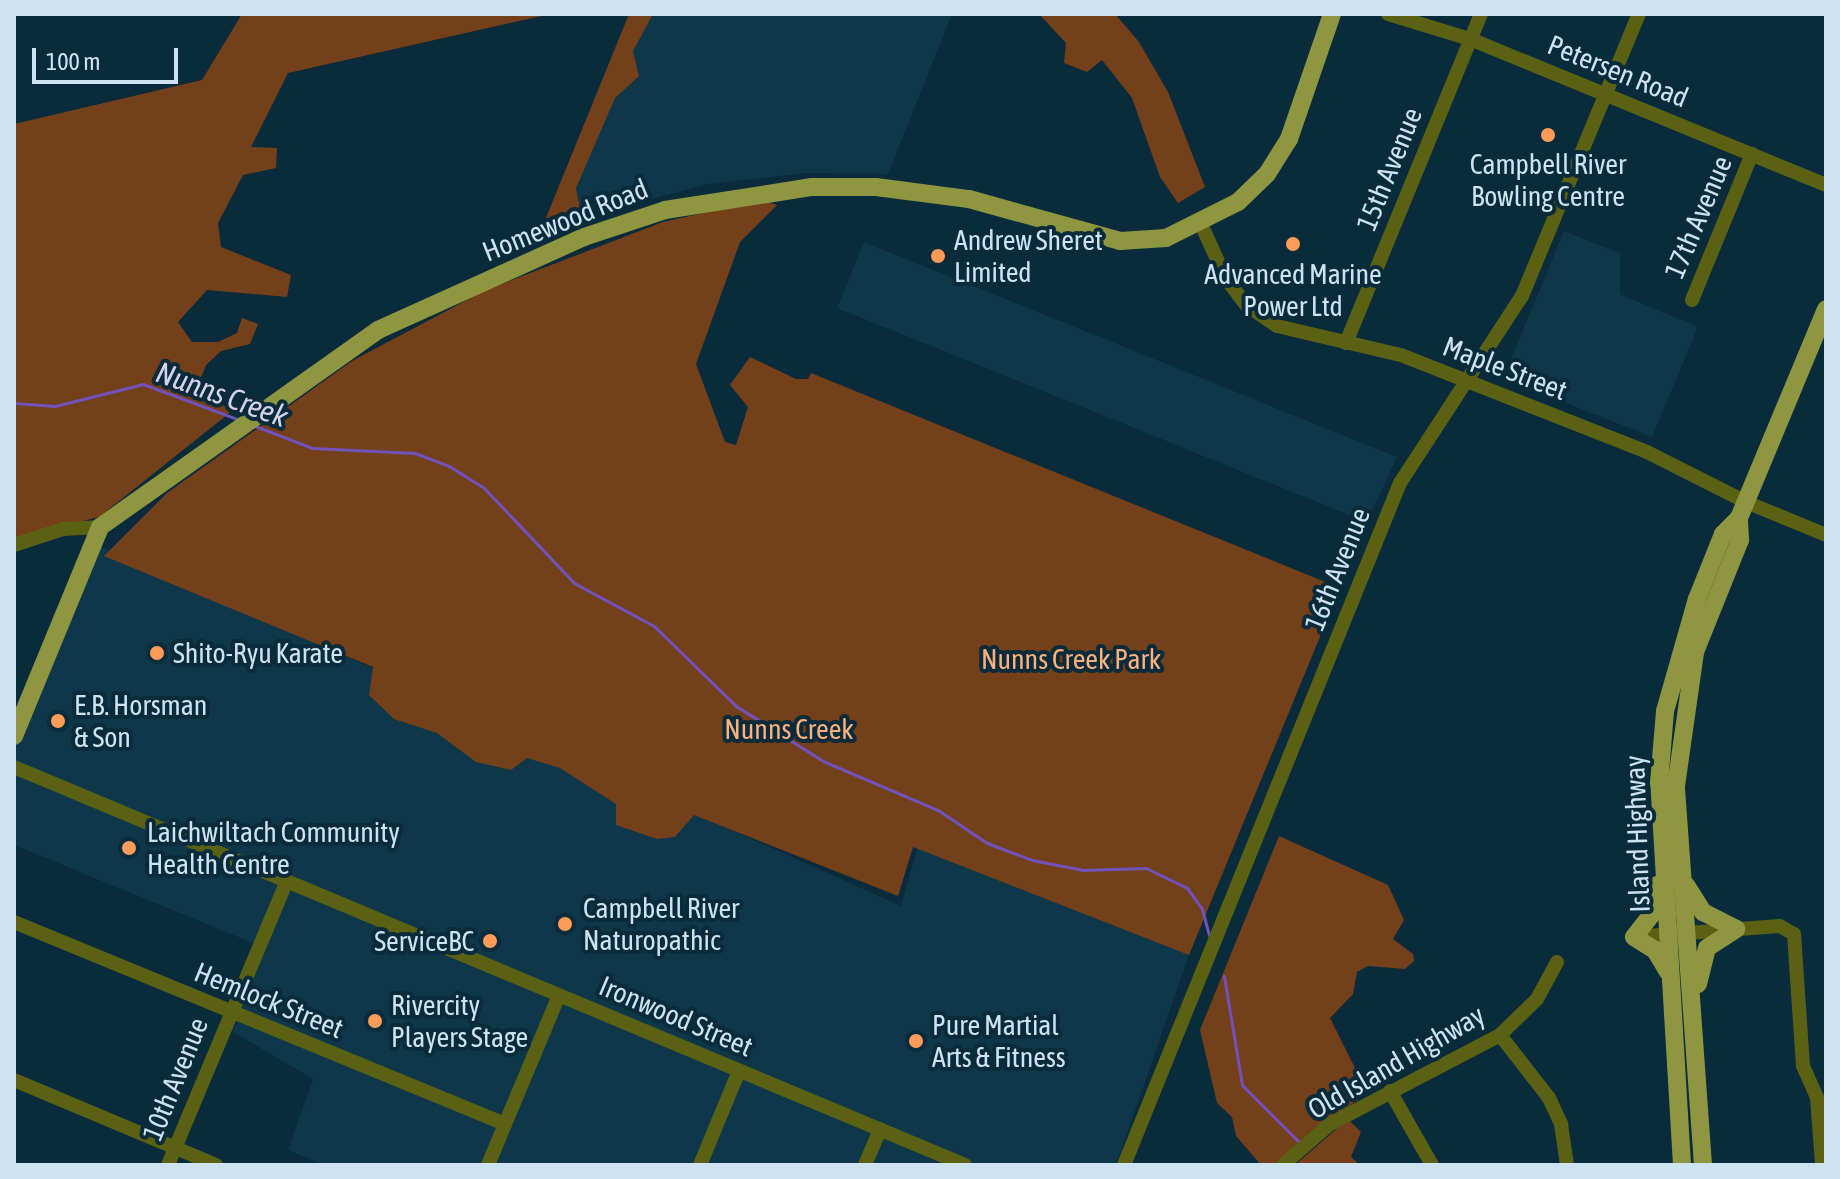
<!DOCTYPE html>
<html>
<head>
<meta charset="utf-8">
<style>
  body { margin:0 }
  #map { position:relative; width:1840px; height:1179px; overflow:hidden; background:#092b3b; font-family:"Asap Condensed",sans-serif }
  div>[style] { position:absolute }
  .built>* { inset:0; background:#0e374a }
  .green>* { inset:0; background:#74401a }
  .stream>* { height:3px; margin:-1.5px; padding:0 1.5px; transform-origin:1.5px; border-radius:1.5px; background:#7152ba }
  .minor>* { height:14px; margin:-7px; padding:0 7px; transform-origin:7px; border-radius:7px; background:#5b6112 }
  .major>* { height:18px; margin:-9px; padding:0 9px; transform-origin:9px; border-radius:9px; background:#8e9640 }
  .dots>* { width:22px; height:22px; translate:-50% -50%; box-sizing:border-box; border:4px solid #092b3b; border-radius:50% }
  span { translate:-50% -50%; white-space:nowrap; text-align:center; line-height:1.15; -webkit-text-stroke:8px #092b3b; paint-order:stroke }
  .street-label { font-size:28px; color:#cde3f1 }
  .poi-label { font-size:28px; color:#cde3f1 }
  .left { translate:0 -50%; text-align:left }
  .right { translate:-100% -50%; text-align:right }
  .park-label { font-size:28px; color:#feb07d }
  .water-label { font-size:30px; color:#d6d1ec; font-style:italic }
  .frame { position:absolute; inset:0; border:16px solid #cde3f1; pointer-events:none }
  .scale { position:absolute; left:32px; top:48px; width:146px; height:36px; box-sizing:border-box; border:4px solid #cde3f1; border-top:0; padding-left:10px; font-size:24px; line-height:28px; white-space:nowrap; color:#cde3f1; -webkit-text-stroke:6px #092b3b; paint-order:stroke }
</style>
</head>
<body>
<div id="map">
  <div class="built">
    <div style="clip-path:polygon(636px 14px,952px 14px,888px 174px,806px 173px,709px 184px,632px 204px,546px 236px)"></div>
    <div style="clip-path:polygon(1564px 231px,1620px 253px,1620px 294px,1698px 327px,1652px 437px,1503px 378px)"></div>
    <div style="clip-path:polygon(864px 242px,1397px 457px,1367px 522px,837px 308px)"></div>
    <div style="clip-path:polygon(93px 543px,901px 906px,923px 828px,1189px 955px,1116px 1165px,323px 1165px,288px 1150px,313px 1079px,233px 1032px,260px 946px,14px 845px,14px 736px)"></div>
  </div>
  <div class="green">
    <div style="clip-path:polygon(242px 14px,550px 14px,288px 73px,251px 147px,277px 148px,276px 168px,243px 175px,218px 223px,221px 247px,291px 275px,287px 297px,207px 290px,178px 322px,192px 342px,218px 342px,237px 333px,242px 318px,258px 324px,250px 344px,221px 351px,206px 365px,197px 388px,232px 411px,99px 517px,14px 538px,14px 124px,202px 80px)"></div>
    <div style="clip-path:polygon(629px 14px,653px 14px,633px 51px,639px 76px,615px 98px,576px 188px,580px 208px,570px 225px,539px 235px)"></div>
    <div style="clip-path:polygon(1039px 14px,1115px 14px,1139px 42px,1168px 92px,1205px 187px,1178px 203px,1160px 177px,1132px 98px,1102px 60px,1087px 72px,1064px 63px,1066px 43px)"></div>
    <div style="clip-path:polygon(761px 200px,777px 205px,740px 242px,696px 364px,725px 442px,736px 445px,748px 407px,730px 385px,750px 357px,796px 379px,808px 379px,811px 373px,1340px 588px,1189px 955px,913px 847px,898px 896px,694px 815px,675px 837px,657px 839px,616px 825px,616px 804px,560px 768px,527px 758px,511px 770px,476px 762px,437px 733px,394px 719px,369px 695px,373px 667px,104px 556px,167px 493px,352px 361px,486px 290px,663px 222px)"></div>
    <div style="clip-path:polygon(1279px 836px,1388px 885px,1404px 920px,1393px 939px,1413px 954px,1414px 961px,1405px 969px,1368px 966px,1357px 972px,1353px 994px,1330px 1018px,1357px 1072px,1358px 1100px,1310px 1132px,1275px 1165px,1261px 1165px,1236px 1136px,1232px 1117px,1217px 1103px,1200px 1030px)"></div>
    <div style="clip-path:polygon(1348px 1119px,1361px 1132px,1351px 1157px,1360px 1165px,1295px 1165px)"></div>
  </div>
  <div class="stream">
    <div style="left:14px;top:403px;width:41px;rotate:4.2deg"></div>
    <div style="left:55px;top:406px;width:91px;rotate:-14deg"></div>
    <div style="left:143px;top:384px;width:100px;rotate:20.4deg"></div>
    <div style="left:255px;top:426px;width:61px;rotate:21.1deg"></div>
    <div style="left:312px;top:448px;width:103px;rotate:2.8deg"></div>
    <div style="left:415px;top:453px;width:36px;rotate:21deg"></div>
    <div style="left:449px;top:466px;width:41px;rotate:32.2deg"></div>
    <div style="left:484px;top:488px;width:131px;rotate:46.5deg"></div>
    <div style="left:574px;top:583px;width:91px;rotate:28.3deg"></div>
    <div style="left:654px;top:626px;width:115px;rotate:44.3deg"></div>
    <div style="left:736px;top:706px;width:103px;rotate:32.3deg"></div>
    <div style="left:823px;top:761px;width:125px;rotate:23.1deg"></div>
    <div style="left:938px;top:810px;width:59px;rotate:34deg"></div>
    <div style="left:987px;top:843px;width:48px;rotate:20.7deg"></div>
    <div style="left:1032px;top:860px;width:52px;rotate:11.1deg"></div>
    <div style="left:1083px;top:870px;width:63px;rotate:-1.8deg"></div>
    <div style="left:1146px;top:868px;width:46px;rotate:26deg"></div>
    <div style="left:1187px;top:888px;width:26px;rotate:54deg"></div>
    <div style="left:1202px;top:909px;width:27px;rotate:75deg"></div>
    <div style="left:1224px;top:976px;width:110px;rotate:80.6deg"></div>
    <div style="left:1242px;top:1085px;width:79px;rotate:45deg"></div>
  </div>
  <div class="minor">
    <div style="left:1388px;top:14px;width:86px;rotate:17deg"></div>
    <div style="left:1470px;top:39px;width:385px;rotate:22.3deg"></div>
    <div style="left:1201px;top:224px;width:58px;rotate:65.6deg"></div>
    <div style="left:1225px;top:277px;width:35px;rotate:53deg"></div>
    <div style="left:1246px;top:305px;width:37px;rotate:34deg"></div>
    <div style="left:1277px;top:326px;width:127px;rotate:13.2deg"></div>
    <div style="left:1401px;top:355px;width:264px;rotate:21.5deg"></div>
    <div style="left:1647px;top:452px;width:111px;rotate:26.8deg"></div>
    <div style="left:1746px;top:502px;width:87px;rotate:22.4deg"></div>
    <div style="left:1692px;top:300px;width:158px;rotate:-67.7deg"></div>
    <div style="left:1346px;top:343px;width:356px;rotate:-67.7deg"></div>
    <div style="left:14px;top:545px;width:52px;rotate:-18.1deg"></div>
    <div style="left:63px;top:529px;width:37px;rotate:-3deg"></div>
    <div style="left:14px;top:767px;width:1031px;rotate:22.71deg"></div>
    <div style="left:14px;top:922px;width:531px;rotate:22.36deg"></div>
    <div style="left:1634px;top:937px;width:146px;rotate:-4.3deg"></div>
    <div style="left:1780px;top:926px;width:16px;rotate:30deg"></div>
    <div style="left:1794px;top:934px;width:132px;rotate:86.1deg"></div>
    <div style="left:1803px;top:1066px;width:35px;rotate:66deg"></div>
    <div style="left:1817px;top:1098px;width:67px;rotate:85.7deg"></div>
    <div style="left:1500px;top:1035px;width:80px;rotate:52.1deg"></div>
    <div style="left:1549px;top:1098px;width:29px;rotate:65deg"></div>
    <div style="left:1561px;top:1124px;width:41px;rotate:81.7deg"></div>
    <div style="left:14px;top:1080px;width:219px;rotate:22.8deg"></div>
    <div style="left:1390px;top:1091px;width:85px;rotate:60.4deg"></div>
    <div style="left:168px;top:1165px;width:308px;rotate:-67.3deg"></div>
    <div style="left:488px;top:1165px;width:184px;rotate:-67.3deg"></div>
    <div style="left:700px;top:1165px;width:102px;rotate:-67.5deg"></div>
    <div style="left:865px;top:1165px;width:39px;rotate:-67deg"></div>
    <div style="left:1124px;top:1165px;width:736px;rotate:-67.97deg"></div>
    <div style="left:1400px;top:483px;width:223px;rotate:-56.9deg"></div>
    <div style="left:1522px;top:296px;width:305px;rotate:-67.5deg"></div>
    <div style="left:1283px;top:1165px;width:62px;rotate:-41.1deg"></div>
    <div style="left:1330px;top:1124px;width:192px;rotate:-27.6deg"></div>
    <div style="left:1500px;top:1035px;width:52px;rotate:-44.2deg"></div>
    <div style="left:1537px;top:999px;width:42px;rotate:-61.6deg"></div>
  </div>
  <div class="major">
    <div style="left:14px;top:736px;width:226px;rotate:-67.6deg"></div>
    <div style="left:100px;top:527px;width:341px;rotate:-35.3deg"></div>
    <div style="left:378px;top:330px;width:226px;rotate:-24.3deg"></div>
    <div style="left:584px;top:237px;width:85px;rotate:-18.4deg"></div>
    <div style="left:665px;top:210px;width:149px;rotate:-8.9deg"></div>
    <div style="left:812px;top:187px;width:64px"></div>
    <div style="left:876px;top:187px;width:94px;rotate:7.4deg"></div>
    <div style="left:969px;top:199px;width:157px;rotate:15.5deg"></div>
    <div style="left:1120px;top:241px;width:46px;rotate:-3.7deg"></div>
    <div style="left:1166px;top:238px;width:80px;rotate:-26.6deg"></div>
    <div style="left:1238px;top:202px;width:40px;rotate:-44deg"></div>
    <div style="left:1267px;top:174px;width:41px;rotate:-57.8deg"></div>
    <div style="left:1289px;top:139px;width:132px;rotate:-71deg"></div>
    <div style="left:1657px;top:885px;width:29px;rotate:100deg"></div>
    <div style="left:1652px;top:914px;width:29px;rotate:128deg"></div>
    <div style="left:1634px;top:937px;width:25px;rotate:32deg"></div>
    <div style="left:1655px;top:950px;width:26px;rotate:59deg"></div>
    <div style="left:1686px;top:885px;width:32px;rotate:58deg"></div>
    <div style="left:1703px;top:912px;width:37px;rotate:27deg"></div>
    <div style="left:1698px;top:984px;width:37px;rotate:-76deg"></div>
    <div style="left:1707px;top:948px;width:35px;rotate:-33deg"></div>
    <div style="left:1682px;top:1165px;width:383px;rotate:-93.4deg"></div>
    <div style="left:1659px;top:783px;width:72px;rotate:-85.2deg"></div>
    <div style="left:1665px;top:711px;width:116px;rotate:-74.1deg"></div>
    <div style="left:1697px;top:599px;width:70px;rotate:-68.2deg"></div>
    <div style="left:1723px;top:534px;width:23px;rotate:-45deg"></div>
    <div style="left:1739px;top:518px;width:226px;rotate:-67.4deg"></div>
    <div style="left:1703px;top:1165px;width:380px;rotate:-94.1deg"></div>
    <div style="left:1676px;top:786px;width:135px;rotate:-81.9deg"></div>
    <div style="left:1695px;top:652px;width:121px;rotate:-68.1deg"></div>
    <div style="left:1740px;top:540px;width:22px;rotate:-93deg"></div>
  </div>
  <div class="dots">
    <div style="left:1548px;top:135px;background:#fe9c57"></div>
    <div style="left:1293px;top:244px;background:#fe9c57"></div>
    <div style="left:938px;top:256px;background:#fe9c57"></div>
    <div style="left:157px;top:653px;background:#fe9c57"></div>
    <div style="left:58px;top:721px;background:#fe9c57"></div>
    <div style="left:129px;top:848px;background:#fe9c57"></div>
    <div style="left:565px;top:924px;background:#fe9c57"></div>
    <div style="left:490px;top:941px;background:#fe9c57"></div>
    <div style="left:375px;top:1021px;background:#fe9c57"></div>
    <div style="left:916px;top:1041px;background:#fe9c57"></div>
  </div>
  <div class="street-label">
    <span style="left:1618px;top:71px;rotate:22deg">Petersen Road</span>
    <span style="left:1389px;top:169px;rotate:-68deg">15th Avenue</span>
    <span style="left:1698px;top:217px;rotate:-67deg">17th Avenue</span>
    <span style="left:565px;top:220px;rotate:-22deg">Homewood Road</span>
    <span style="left:1505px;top:368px;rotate:21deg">Maple Street</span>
    <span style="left:1337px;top:569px;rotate:-68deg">16th Avenue</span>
    <span style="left:1637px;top:834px;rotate:-92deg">Island Highway</span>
    <span style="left:269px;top:1000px;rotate:22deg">Hemlock Street</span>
    <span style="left:676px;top:1016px;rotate:23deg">Ironwood Street</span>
    <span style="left:1396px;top:1062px;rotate:-30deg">Old Island Highway</span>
    <span style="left:175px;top:1079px;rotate:-68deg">10th Avenue</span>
  </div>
  <div class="poi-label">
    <span style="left:1548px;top:180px">Campbell River<br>Bowling Centre</span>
    <span class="left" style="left:954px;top:256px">Andrew Sheret<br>Limited</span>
    <span style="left:1293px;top:290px">Advanced Marine<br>Power Ltd</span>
    <span class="left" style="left:173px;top:653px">Shito-Ryu Karate</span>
    <span class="left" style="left:74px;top:721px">E.B. Horsman<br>&amp; Son</span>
    <span class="left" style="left:147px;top:848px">Laichwiltach Community<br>Health Centre</span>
    <span class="left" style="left:583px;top:924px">Campbell River<br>Naturopathic</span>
    <span class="right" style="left:474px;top:941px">ServiceBC</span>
    <span class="left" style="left:391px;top:1021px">Rivercity<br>Players Stage</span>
    <span class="left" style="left:932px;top:1041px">Pure Martial<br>Arts &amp; Fitness</span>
  </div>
  <div class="park-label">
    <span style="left:1071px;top:659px">Nunns Creek Park</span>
    <span style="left:789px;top:729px">Nunns Creek</span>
  </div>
  <div class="water-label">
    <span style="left:222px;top:394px;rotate:20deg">Nunns Creek</span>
  </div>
  <div class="frame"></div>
  <div class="scale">100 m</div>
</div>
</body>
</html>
